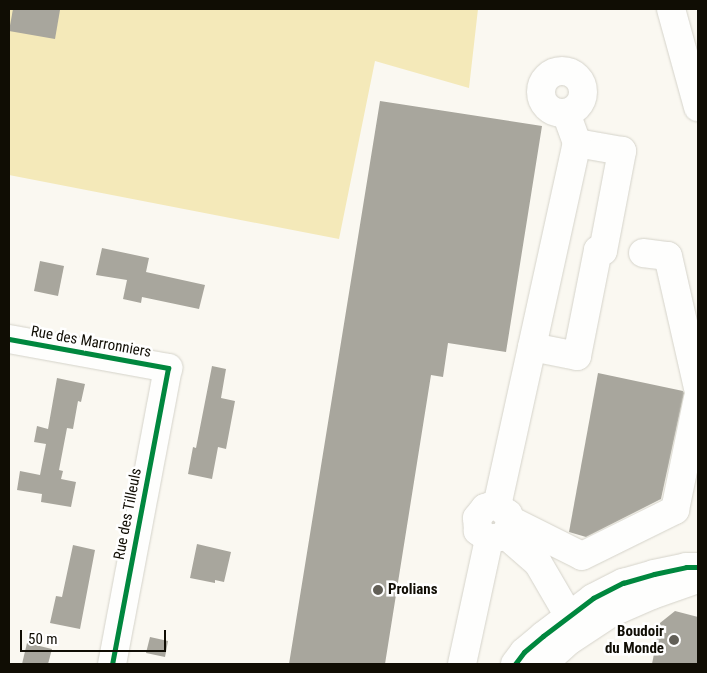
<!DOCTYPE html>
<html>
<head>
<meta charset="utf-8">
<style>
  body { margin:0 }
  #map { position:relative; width:707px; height:673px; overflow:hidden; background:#faf8f1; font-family:"Roboto Condensed",sans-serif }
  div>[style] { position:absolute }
  .green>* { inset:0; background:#f4e9b9 }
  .building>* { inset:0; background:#a8a69d }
  .roads { filter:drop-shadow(0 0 1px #d5d3ca) drop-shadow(0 0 1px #d5d3ca) }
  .minor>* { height:28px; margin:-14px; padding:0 14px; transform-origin:14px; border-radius:14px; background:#fefefd }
  .minor>.ring { margin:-14px; padding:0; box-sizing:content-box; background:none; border:28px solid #fefefd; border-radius:50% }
  .highway>* { height:28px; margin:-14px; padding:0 14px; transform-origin:14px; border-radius:14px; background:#fefefd }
  .cycleway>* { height:5px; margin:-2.5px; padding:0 2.5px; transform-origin:2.5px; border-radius:2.5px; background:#00873e }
  .dots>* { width:14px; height:14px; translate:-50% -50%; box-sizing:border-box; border:2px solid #fff; border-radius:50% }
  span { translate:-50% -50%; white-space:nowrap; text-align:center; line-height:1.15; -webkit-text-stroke:5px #fff; paint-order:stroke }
  .street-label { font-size:15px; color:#100d04 }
  .poi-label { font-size:15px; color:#100d04; font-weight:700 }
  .left { translate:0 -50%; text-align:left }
  .right { translate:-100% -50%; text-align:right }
  .frame { position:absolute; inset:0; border:10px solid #100d04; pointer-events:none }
  .scale { position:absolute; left:20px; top:630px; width:146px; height:22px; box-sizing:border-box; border:2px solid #100d04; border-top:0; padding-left:6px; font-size:15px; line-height:18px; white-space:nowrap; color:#100d04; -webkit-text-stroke:4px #fff; paint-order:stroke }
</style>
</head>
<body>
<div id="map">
  <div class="green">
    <div style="clip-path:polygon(9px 9px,478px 9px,469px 88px,375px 61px,339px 239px,9px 175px)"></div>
  </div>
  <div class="building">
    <div style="clip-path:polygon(13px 9px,60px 10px,55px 39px,9px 31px)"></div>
    <div style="clip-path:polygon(380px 101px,542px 126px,506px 352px,448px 343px,443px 377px,431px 375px,385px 664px,289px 664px)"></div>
    <div style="clip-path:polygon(102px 248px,149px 258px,146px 272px,205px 285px,199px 309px,142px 297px,141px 303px,123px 299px,127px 280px,96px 275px)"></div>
    <div style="clip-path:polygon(40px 261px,64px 266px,58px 296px,34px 291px)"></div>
    <div style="clip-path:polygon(212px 366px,226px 369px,221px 398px,235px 401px,226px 449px,218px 447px,212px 479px,188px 474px,193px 447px,196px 448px)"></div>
    <div style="clip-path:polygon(598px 373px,683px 391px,684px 393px,661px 499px,586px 537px,569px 532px)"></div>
    <div style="clip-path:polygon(57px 378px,85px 384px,81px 402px,78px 401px,73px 429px,67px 428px,59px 470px,63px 471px,61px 479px,76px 482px,71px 507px,41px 502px,42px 494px,17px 490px,20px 471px,40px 475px,46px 444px,34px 442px,37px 426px,48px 429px)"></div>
    <div style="clip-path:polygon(197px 544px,231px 552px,224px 582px,215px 580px,215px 583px,190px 578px)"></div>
    <div style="clip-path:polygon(73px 545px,95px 550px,80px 629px,50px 623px,56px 596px,62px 597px)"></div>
    <div style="clip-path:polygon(675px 611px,698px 617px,698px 664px,652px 664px,660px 623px)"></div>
    <div style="clip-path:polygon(150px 637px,168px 641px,165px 657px,146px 653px)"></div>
    <div style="clip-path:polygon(27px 643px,52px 649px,48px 664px,22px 664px)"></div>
  </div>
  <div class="roads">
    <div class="minor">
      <div class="ring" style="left:541px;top:71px;width:14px;height:14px"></div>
      <div style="left:643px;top:253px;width:25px;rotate:7deg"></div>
      <div style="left:668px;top:256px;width:135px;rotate:77.2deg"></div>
      <div style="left:9px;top:339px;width:162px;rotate:10.3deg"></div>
      <div style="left:168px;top:368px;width:301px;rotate:100.7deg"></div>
      <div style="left:532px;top:347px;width:46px;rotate:11.3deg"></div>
      <div style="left:577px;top:356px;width:108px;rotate:-78.8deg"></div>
      <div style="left:598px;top:250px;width:5px;rotate:11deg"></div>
      <div style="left:603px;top:251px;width:102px;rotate:-79.2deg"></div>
      <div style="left:622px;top:151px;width:46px;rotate:-169.9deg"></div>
      <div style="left:491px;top:506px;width:6px"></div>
      <div style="left:497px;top:506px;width:14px;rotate:36deg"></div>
      <div style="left:508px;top:514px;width:6px;rotate:72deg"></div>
      <div style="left:510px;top:520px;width:16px;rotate:101deg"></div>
      <div style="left:507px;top:536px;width:18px;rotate:171deg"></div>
      <div style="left:489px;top:539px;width:14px;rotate:-144deg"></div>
      <div style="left:478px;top:531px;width:13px;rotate:-94deg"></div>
      <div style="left:477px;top:518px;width:13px;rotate:-51deg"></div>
      <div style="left:485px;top:508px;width:6px;rotate:-18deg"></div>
      <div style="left:497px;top:506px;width:372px;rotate:-77.6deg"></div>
      <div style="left:577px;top:143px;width:32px;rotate:-110deg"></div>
      <div style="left:510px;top:520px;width:80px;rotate:26.6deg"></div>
      <div style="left:582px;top:556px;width:104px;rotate:-26.3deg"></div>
      <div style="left:675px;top:510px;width:114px;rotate:-78.4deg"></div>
      <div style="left:507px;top:536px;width:41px;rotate:41.1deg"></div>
      <div style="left:538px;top:563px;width:78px;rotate:59.8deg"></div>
      <div style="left:462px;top:664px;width:128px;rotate:-77.8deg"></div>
      <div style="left:515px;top:664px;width:15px;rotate:-53deg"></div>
      <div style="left:524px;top:652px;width:25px;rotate:-40deg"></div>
      <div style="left:543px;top:636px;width:63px;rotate:-37.2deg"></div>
      <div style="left:593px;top:598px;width:34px;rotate:-27deg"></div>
      <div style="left:623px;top:583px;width:32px;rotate:-16deg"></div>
      <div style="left:654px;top:574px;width:33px;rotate:-12deg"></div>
      <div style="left:686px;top:567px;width:12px"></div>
      <div style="left:543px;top:664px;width:36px;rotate:-42deg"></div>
      <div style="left:570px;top:640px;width:49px;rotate:-33.4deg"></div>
      <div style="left:611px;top:613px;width:45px;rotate:-23.7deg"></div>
      <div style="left:652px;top:595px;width:49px;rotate:-19.2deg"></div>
    </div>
    <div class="highway">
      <div style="left:671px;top:9px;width:102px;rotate:74.6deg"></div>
    </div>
  </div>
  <div class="cycleway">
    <div style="left:9px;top:339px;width:162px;rotate:10.3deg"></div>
    <div style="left:168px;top:368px;width:301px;rotate:100.7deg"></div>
    <div style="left:515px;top:664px;width:15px;rotate:-53deg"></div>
    <div style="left:524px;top:652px;width:25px;rotate:-40deg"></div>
    <div style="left:543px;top:636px;width:63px;rotate:-37.2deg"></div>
    <div style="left:593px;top:598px;width:34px;rotate:-27deg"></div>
    <div style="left:623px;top:583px;width:32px;rotate:-16deg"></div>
    <div style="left:654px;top:574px;width:33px;rotate:-12deg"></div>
    <div style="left:686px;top:567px;width:12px"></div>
  </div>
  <div class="dots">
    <div style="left:378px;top:590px;background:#625f57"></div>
    <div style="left:674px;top:640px;background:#625f57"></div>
  </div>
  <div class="street-label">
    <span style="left:91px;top:342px;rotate:10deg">Rue des Marronniers</span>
    <span style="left:128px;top:514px;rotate:-79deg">Rue des Tilleuls</span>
  </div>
  <div class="poi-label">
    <span class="left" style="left:388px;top:590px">Prolians</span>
    <span class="right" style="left:664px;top:640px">Boudoir<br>du Monde</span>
  </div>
  <div class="frame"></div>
  <div class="scale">50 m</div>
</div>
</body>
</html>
